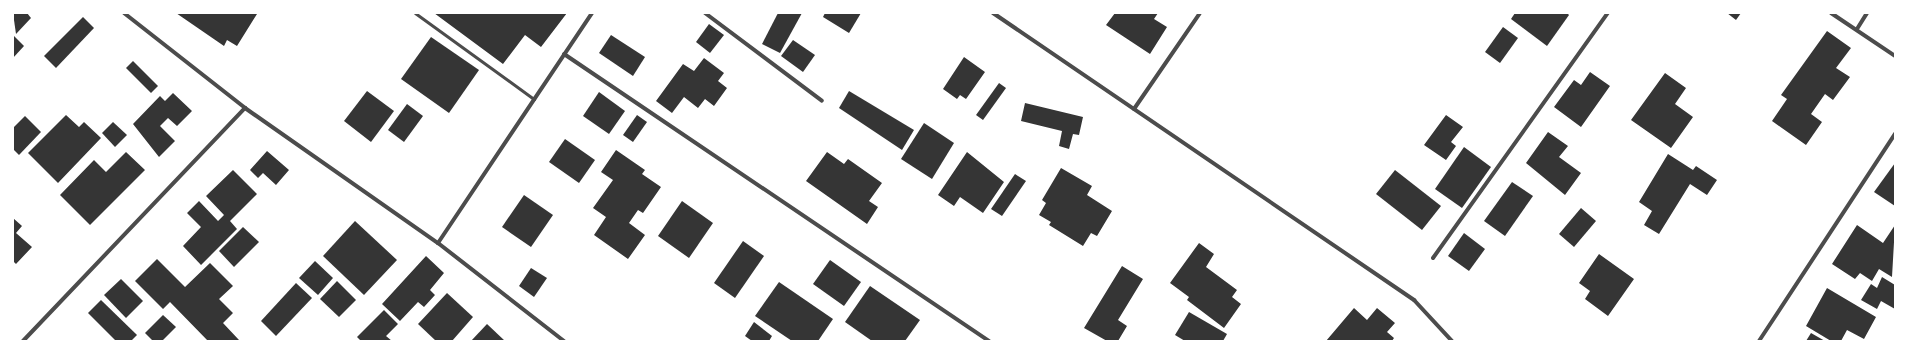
<!DOCTYPE html>
<html>
<head>
<meta charset="utf-8">
<style>
  body { margin:0 }
  #map { position:relative; width:1908px; height:354px; overflow:hidden; background:#fff; font-family:"Source Serif 4",serif }
  div>[style] { position:absolute }
  .building>* { inset:0; background:#353535 }
  .service>* { height:3px; margin:-1.5px; padding:0 1.5px; transform-origin:1.5px; border-radius:1.5px; background:#4c4c4c }
  .minor>* { height:4px; margin:-2px; padding:0 2px; transform-origin:2px; border-radius:2px; background:#4c4c4c }
  span { translate:-50% -50%; white-space:nowrap; text-align:center; line-height:1.15; -webkit-text-stroke:3px #fff; paint-order:stroke }
  .frame { position:absolute; inset:0; border:14px solid #fff; pointer-events:none }
</style>
</head>
<body>
<div id="map">
  <div class="building">
    <div style="clip-path:polygon(13px 13px,27px 13px,31px 18px,16px 34px)"></div>
    <div style="clip-path:polygon(176px 13px,256px 13px,257px 14px,237px 46px,227px 40px,224px 46px)"></div>
    <div style="clip-path:polygon(434px 13px,567px 13px,541px 47px,525px 35px,503px 64px)"></div>
    <div style="clip-path:polygon(778px 13px,802px 13px,780px 53px,762px 44px)"></div>
    <div style="clip-path:polygon(825px 13px,861px 13px,849px 33px,823px 17px)"></div>
    <div style="clip-path:polygon(1115px 13px,1158px 13px,1154px 19px,1167px 27px,1150px 54px,1106px 25px)"></div>
    <div style="clip-path:polygon(1515px 13px,1567px 13px,1569px 15px,1547px 46px,1511px 19px)"></div>
    <div style="clip-path:polygon(1727px 13px,1741px 13px,1736px 20px)"></div>
    <div style="clip-path:polygon(83px 17px,94px 28px,56px 68px,44px 56px)"></div>
    <div style="clip-path:polygon(709px 24px,724px 35px,710px 53px,696px 42px)"></div>
    <div style="clip-path:polygon(1503px 27px,1518px 38px,1500px 63px,1485px 52px)"></div>
    <div style="clip-path:polygon(1827px 31px,1851px 48px,1836px 68px,1850px 77px,1833px 100px,1825px 94px,1811px 114px,1822px 122px,1806px 145px,1772px 121px,1787px 99px,1781px 95px)"></div>
    <div style="clip-path:polygon(13px 35px,24px 46px,13px 58px)"></div>
    <div style="clip-path:polygon(611px 35px,645px 57px,633px 76px,599px 53px)"></div>
    <div style="clip-path:polygon(431px 37px,479px 70px,449px 113px,401px 79px)"></div>
    <div style="clip-path:polygon(793px 40px,815px 55px,803px 72px,781px 56px)"></div>
    <div style="clip-path:polygon(964px 57px,985px 72px,966px 99px,960px 95px,957px 99px,943px 89px)"></div>
    <div style="clip-path:polygon(704px 58px,724px 73px,718px 81px,727px 88px,714px 106px,705px 99px,698px 108px,684px 97px,672px 113px,656px 101px,683px 64px,694px 71px)"></div>
    <div style="clip-path:polygon(133px 61px,158px 86px,151px 93px,126px 68px)"></div>
    <div style="clip-path:polygon(1590px 72px,1610px 86px,1581px 127px,1554px 107px,1574px 80px,1581px 85px)"></div>
    <div style="clip-path:polygon(1665px 73px,1686px 88px,1675px 104px,1693px 117px,1671px 148px,1631px 120px)"></div>
    <div style="clip-path:polygon(999px 83px,1006px 88px,983px 120px,976px 115px)"></div>
    <div style="clip-path:polygon(367px 91px,394px 111px,371px 142px,344px 121px)"></div>
    <div style="clip-path:polygon(849px 91px,914px 130px,902px 150px,839px 108px)"></div>
    <div style="clip-path:polygon(599px 92px,625px 111px,609px 134px,583px 116px)"></div>
    <div style="clip-path:polygon(173px 93px,192px 111px,177px 126px,168px 118px,160px 126px,175px 141px,159px 157px,133px 124px,160px 96px,165px 101px)"></div>
    <div style="clip-path:polygon(1025px 103px,1083px 117px,1079px 135px,1073px 134px,1069px 149px,1059px 146px,1062px 131px,1021px 121px)"></div>
    <div style="clip-path:polygon(407px 104px,423px 116px,404px 142px,388px 130px)"></div>
    <div style="clip-path:polygon(66px 115px,79px 127px,84px 122px,101px 138px,58px 183px,28px 153px)"></div>
    <div style="clip-path:polygon(637px 115px,647px 122px,633px 142px,623px 135px)"></div>
    <div style="clip-path:polygon(1446px 115px,1463px 127px,1451px 142px,1456px 146px,1446px 160px,1424px 145px)"></div>
    <div style="clip-path:polygon(25px 116px,41px 132px,19px 155px,13px 149px,13px 128px)"></div>
    <div style="clip-path:polygon(113px 122px,127px 135px,115px 147px,102px 133px)"></div>
    <div style="clip-path:polygon(924px 123px,954px 143px,932px 179px,901px 159px)"></div>
    <div style="clip-path:polygon(1548px 132px,1568px 146px,1559px 157px,1581px 173px,1565px 195px,1526px 163px)"></div>
    <div style="clip-path:polygon(565px 139px,595px 160px,579px 183px,549px 162px)"></div>
    <div style="clip-path:polygon(1464px 147px,1491px 167px,1462px 208px,1435px 189px)"></div>
    <div style="clip-path:polygon(616px 150px,645px 170px,642px 174px,661px 187px,643px 213px,638px 210px,629px 223px,645px 235px,628px 259px,594px 235px,606px 217px,593px 208px,613px 180px,601px 172px)"></div>
    <div style="clip-path:polygon(267px 151px,289px 170px,276px 185px,263px 173px,258px 178px,250px 170px)"></div>
    <div style="clip-path:polygon(126px 152px,145px 170px,90px 225px,60px 195px,94px 160px,106px 172px)"></div>
    <div style="clip-path:polygon(827px 152px,844px 164px,848px 159px,882px 183px,869px 201px,878px 207px,867px 224px,806px 181px)"></div>
    <div style="clip-path:polygon(967px 152px,1004px 182px,983px 213px,960px 197px,954px 206px,938px 195px)"></div>
    <div style="clip-path:polygon(1668px 154px,1693px 170px,1696px 166px,1717px 180px,1707px 195px,1690px 184px,1659px 234px,1644px 225px,1652px 211px,1639px 202px)"></div>
    <div style="clip-path:polygon(1895px 163px,1895px 206px,1874px 192px)"></div>
    <div style="clip-path:polygon(1061px 168px,1092px 186px,1087px 195px,1112px 211px,1097px 236px,1091px 233px,1083px 246px,1049px 225px,1051px 222px,1039px 215px,1046px 203px,1042px 200px)"></div>
    <div style="clip-path:polygon(233px 170px,257px 194px,230px 221px,237px 229px,201px 265px,183px 246px,201px 227px,187px 213px,199px 201px,218px 221px,224px 215px,206px 196px)"></div>
    <div style="clip-path:polygon(1395px 170px,1441px 206px,1422px 230px,1376px 194px)"></div>
    <div style="clip-path:polygon(1015px 174px,1026px 181px,1002px 216px,991px 209px)"></div>
    <div style="clip-path:polygon(1512px 182px,1533px 196px,1505px 236px,1484px 221px)"></div>
    <div style="clip-path:polygon(524px 195px,553px 215px,531px 247px,502px 227px)"></div>
    <div style="clip-path:polygon(682px 201px,713px 223px,689px 258px,658px 236px)"></div>
    <div style="clip-path:polygon(1581px 208px,1596px 221px,1574px 247px,1559px 234px)"></div>
    <div style="clip-path:polygon(13px 218px,22px 226px,16px 233px,32px 247px,16px 264px,13px 261px)"></div>
    <div style="clip-path:polygon(355px 221px,397px 260px,364px 295px,323px 256px)"></div>
    <div style="clip-path:polygon(1857px 225px,1883px 243px,1895px 225px,1892px 277px,1879px 269px,1872px 281px,1860px 273px,1855px 279px,1832px 264px)"></div>
    <div style="clip-path:polygon(243px 227px,259px 242px,234px 267px,219px 251px)"></div>
    <div style="clip-path:polygon(1464px 233px,1485px 249px,1469px 271px,1448px 256px)"></div>
    <div style="clip-path:polygon(743px 241px,764px 256px,735px 298px,714px 283px)"></div>
    <div style="clip-path:polygon(1199px 243px,1214px 254px,1206px 267px,1237px 290px,1232px 297px,1241px 304px,1224px 328px,1187px 300px,1189px 297px,1170px 283px)"></div>
    <div style="clip-path:polygon(1599px 254px,1634px 279px,1608px 316px,1585px 299px,1590px 291px,1579px 283px)"></div>
    <div style="clip-path:polygon(426px 256px,444px 273px,430px 290px,435px 295px,424px 307px,418px 302px,400px 321px,382px 304px)"></div>
    <div style="clip-path:polygon(157px 259px,185px 287px,210px 263px,233px 286px,219px 299px,233px 313px,223px 323px,239px 340px,208px 341px,170px 302px,163px 309px,135px 281px)"></div>
    <div style="clip-path:polygon(830px 260px,861px 282px,844px 306px,813px 284px)"></div>
    <div style="clip-path:polygon(315px 261px,333px 278px,318px 295px,299px 278px)"></div>
    <div style="clip-path:polygon(1122px 266px,1143px 279px,1118px 320px,1127px 326px,1118px 341px,1107px 341px,1084px 328px)"></div>
    <div style="clip-path:polygon(531px 268px,547px 278px,534px 297px,519px 286px)"></div>
    <div style="clip-path:polygon(1882px 277px,1895px 285px,1895px 309px,1881px 301px,1877px 309px,1861px 300px,1871px 284px,1877px 288px)"></div>
    <div style="clip-path:polygon(121px 279px,143px 301px,126px 318px,104px 295px)"></div>
    <div style="clip-path:polygon(337px 281px,356px 300px,339px 317px,320px 299px)"></div>
    <div style="clip-path:polygon(779px 282px,833px 319px,818px 341px,792px 341px,755px 316px)"></div>
    <div style="clip-path:polygon(296px 283px,312px 298px,276px 336px,261px 321px)"></div>
    <div style="clip-path:polygon(870px 286px,920px 320px,905px 341px,872px 341px,845px 322px)"></div>
    <div style="clip-path:polygon(1827px 288px,1876px 317px,1864px 339px,1847px 330px,1841px 341px,1831px 341px,1806px 326px)"></div>
    <div style="clip-path:polygon(447px 293px,473px 317px,452px 341px,436px 341px,418px 324px)"></div>
    <div style="clip-path:polygon(101px 300px,137px 335px,131px 341px,116px 341px,88px 313px)"></div>
    <div style="clip-path:polygon(1354px 308px,1367px 320px,1377px 308px,1395px 323px,1387px 332px,1394px 338px,1392px 341px,1326px 341px)"></div>
    <div style="clip-path:polygon(384px 310px,398px 324px,386px 336px,392px 341px,361px 341px,357px 337px)"></div>
    <div style="clip-path:polygon(1189px 312px,1227px 334px,1223px 341px,1185px 341px,1175px 335px)"></div>
    <div style="clip-path:polygon(163px 315px,176px 327px,162px 341px,153px 341px,145px 333px)"></div>
    <div style="clip-path:polygon(754px 322px,772px 336px,769px 341px,752px 341px,745px 336px)"></div>
    <div style="clip-path:polygon(487px 324px,505px 341px,471px 341px)"></div>
    <div style="clip-path:polygon(1811px 333px,1825px 341px,1806px 341px)"></div>
  </div>
  <div class="service">
    <div style="left:415px;top:13px;width:147px;rotate:35.9deg"></div>
  </div>
  <div class="minor">
    <div style="left:124px;top:13px;width:154px;rotate:38.1deg"></div>
    <div style="left:245px;top:108px;width:236px;rotate:35deg"></div>
    <div style="left:438px;top:243px;width:160px;rotate:37.9deg"></div>
    <div style="left:705px;top:13px;width:146px;rotate:36.9deg"></div>
    <div style="left:993px;top:13px;width:510px;rotate:34.28deg"></div>
    <div style="left:1414px;top:300px;width:56px;rotate:47.2deg"></div>
    <div style="left:1831px;top:13px;width:77px;rotate:33.9deg"></div>
    <div style="left:1857px;top:29px;width:19px;rotate:-58deg"></div>
    <div style="left:564px;top:54px;width:513px;rotate:34.03deg"></div>
    <div style="left:1134px;top:109px;width:116px;rotate:-55.5deg"></div>
    <div style="left:438px;top:243px;width:277px;rotate:-56.2deg"></div>
    <div style="left:1433px;top:258px;width:301px;rotate:-54.5deg"></div>
    <div style="left:23px;top:341px;width:322px;rotate:-46.4deg"></div>
    <div style="left:1759px;top:341px;width:248px;rotate:-56.7deg"></div>
  </div>
  <div class="frame"></div>
</div>
</body>
</html>
